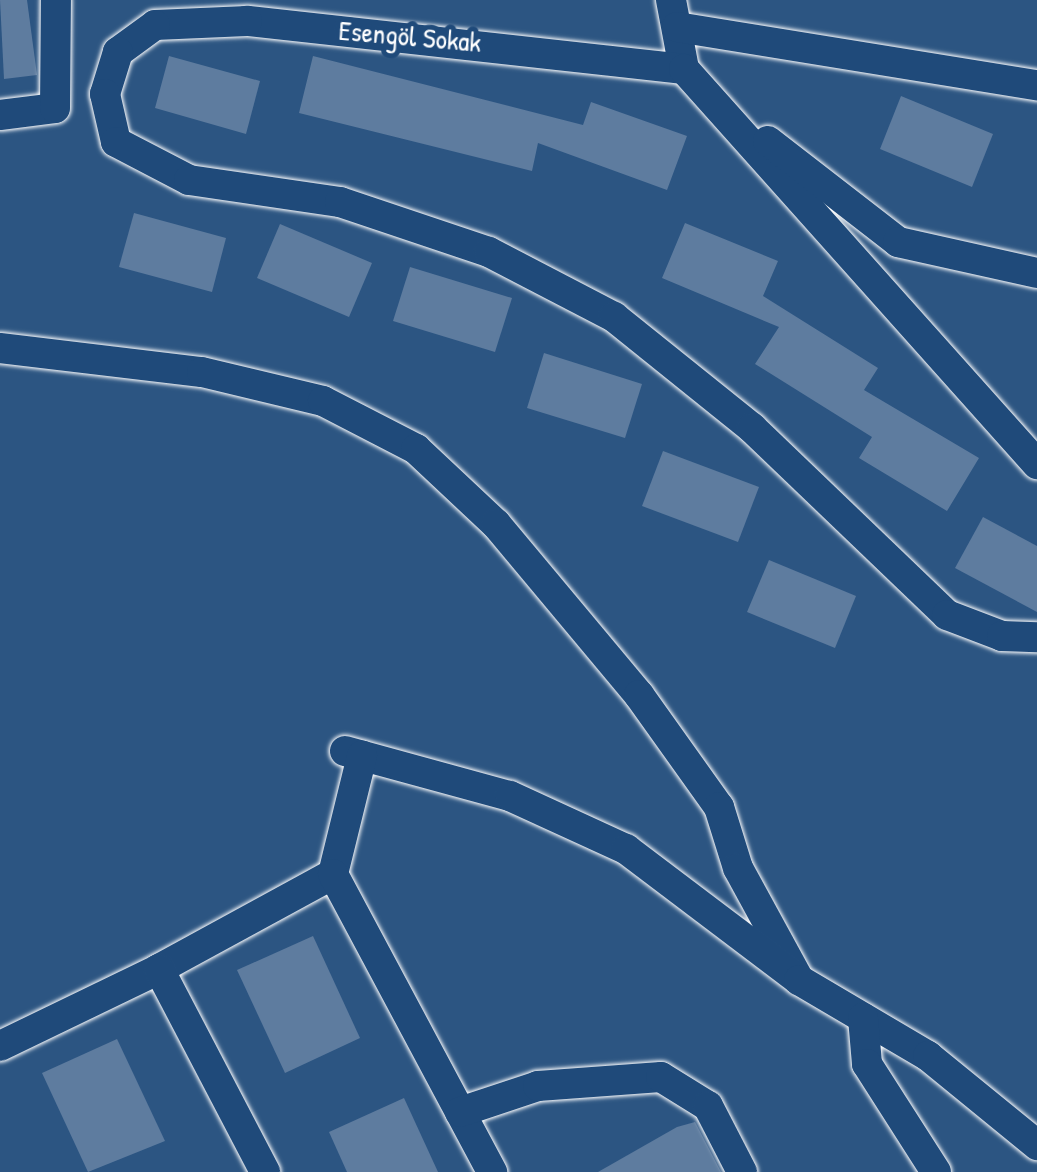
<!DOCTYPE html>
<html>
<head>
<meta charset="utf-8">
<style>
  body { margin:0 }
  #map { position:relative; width:1037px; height:1172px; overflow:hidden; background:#2c5582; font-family:"Patrick Hand",sans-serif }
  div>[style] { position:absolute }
  .building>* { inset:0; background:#5e7c9f }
  .roads { filter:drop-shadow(0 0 2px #fff) drop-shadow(0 0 2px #fff) }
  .minor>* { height:30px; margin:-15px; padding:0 15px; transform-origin:15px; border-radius:15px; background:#1f4a7a }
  span { translate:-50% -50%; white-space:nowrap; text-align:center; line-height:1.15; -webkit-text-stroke:10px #1f4a7a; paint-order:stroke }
  .street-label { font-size:28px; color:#fff }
</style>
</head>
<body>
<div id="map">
  <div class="building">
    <div style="clip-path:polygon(0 0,27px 0,37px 75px,4px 79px)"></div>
    <div style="clip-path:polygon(169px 56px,260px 81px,246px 134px,155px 108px)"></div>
    <div style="clip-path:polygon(313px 56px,583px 125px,591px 102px,687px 136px,667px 190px,538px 143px,532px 171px,299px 113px)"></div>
    <div style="clip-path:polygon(901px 96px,993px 134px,972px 187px,880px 149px)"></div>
    <div style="clip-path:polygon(134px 213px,226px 238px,212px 292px,119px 267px)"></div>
    <div style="clip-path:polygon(685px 223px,778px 261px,763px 296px,878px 368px,864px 390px,979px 458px,947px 511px,859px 458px,872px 437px,755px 364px,779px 327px,662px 278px)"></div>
    <div style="clip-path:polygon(280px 224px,372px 263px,349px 317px,257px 278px)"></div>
    <div style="clip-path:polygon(410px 267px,512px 298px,495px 352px,393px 321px)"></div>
    <div style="clip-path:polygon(544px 353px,642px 384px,625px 438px,527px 408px)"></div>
    <div style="clip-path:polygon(663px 451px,759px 487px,738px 542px,642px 506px)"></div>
    <div style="clip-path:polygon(983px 517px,1037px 546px,1037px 612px,955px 568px)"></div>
    <div style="clip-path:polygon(769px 560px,856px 596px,835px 648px,747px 612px)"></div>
    <div style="clip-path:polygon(313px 936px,360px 1038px,285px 1073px,237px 970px)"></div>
    <div style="clip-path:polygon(117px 1039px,165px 1141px,88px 1172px,42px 1073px)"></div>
    <div style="clip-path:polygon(404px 1098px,438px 1172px,347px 1172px,329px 1132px)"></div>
    <div style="clip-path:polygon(695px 1122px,721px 1172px,598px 1172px,677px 1127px)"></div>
  </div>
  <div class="roads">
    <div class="minor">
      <div style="left:671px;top:0;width:70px;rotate:79.3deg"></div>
      <div style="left:684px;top:69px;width:440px;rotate:-173.7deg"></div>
      <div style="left:247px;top:21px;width:92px;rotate:177.5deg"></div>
      <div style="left:155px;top:25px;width:46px;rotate:143.9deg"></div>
      <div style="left:118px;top:52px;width:44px;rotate:107.2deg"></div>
      <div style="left:105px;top:94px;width:49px;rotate:77.1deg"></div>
      <div style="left:116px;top:142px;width:82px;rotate:27.5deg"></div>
      <div style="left:189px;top:180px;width:153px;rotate:8.3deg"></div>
      <div style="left:340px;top:202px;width:157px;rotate:18.6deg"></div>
      <div style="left:489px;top:252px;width:141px;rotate:27.5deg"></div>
      <div style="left:614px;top:317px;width:177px;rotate:38.8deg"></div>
      <div style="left:752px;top:428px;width:270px;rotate:43.8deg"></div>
      <div style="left:947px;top:615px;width:59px;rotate:20.9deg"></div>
      <div style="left:1002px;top:636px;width:35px;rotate:2deg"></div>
      <div style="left:677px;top:27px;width:365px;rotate:9.2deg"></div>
      <div style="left:684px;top:69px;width:530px;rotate:48.21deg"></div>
      <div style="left:0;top:115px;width:55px;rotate:-7.3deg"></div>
      <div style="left:55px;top:108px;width:108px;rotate:-89.5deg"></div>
      <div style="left:768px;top:141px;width:165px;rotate:37.8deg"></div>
      <div style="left:898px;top:242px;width:142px;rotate:12.6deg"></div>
      <div style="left:0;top:348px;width:203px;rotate:6.8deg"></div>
      <div style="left:202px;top:372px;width:124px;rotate:13.5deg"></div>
      <div style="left:323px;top:401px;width:105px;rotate:27.3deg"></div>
      <div style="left:416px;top:449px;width:110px;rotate:43.2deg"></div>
      <div style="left:496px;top:524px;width:223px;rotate:50.1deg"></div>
      <div style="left:639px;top:695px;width:138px;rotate:54.5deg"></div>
      <div style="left:719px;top:807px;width:64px;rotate:72.7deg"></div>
      <div style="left:738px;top:868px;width:128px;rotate:61.4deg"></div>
      <div style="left:345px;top:751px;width:171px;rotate:15.3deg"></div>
      <div style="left:510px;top:796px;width:128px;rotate:24.6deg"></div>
      <div style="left:626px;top:849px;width:217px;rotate:37.1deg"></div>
      <div style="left:799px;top:980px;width:150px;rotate:30.5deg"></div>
      <div style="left:928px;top:1056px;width:141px;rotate:39.2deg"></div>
      <div style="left:333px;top:874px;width:122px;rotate:-76.2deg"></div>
      <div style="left:159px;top:969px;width:198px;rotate:-28.6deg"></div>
      <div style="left:333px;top:874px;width:338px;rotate:61.9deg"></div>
      <div style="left:863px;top:1018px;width:46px;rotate:85deg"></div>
      <div style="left:867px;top:1064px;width:128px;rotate:57.4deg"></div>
      <div style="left:0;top:1046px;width:177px;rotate:-25.8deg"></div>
      <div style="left:159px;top:969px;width:229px;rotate:62.4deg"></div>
      <div style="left:460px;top:1112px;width:82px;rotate:-18.4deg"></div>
      <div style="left:538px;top:1086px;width:123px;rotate:-4.2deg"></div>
      <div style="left:661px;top:1077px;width:55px;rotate:31.7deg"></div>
      <div style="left:708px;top:1106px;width:74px;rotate:62.7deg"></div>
    </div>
  </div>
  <div class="street-label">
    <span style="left:410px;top:36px;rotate:5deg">Esengöl Sokak</span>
  </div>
</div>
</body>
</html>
